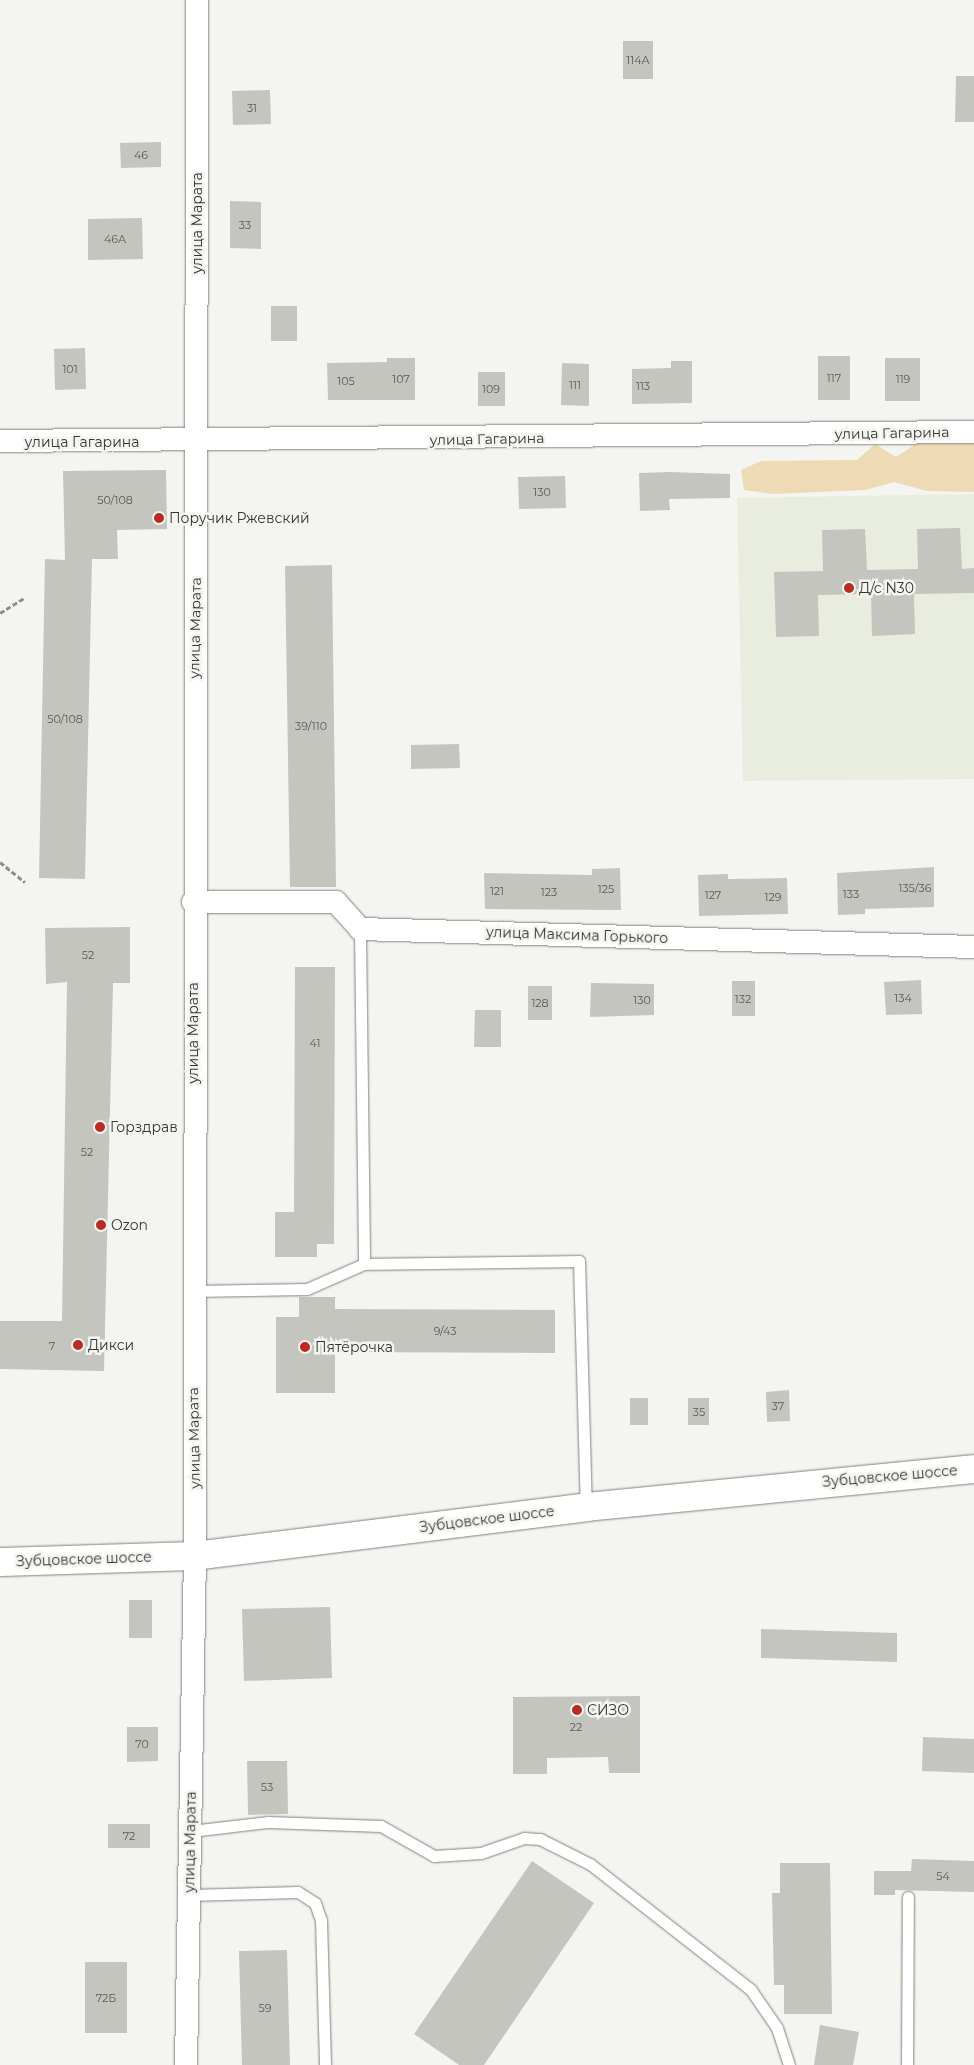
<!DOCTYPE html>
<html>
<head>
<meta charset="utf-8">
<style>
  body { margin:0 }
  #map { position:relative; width:974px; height:2065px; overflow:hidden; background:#f4f5f0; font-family:Montserrat,sans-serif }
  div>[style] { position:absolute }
  .built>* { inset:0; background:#e9ede0 }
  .green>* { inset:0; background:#eedbb6 }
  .building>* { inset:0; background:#c5c5c0 }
  .path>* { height:3px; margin-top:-1.5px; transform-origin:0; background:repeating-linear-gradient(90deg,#8e8f8b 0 5px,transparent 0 7.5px) }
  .roads { filter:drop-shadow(0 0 1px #80827d) drop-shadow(0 0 1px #80827d) }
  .lane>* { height:11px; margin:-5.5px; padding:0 5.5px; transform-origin:5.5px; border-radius:5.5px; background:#fff }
  .street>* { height:22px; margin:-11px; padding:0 11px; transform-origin:11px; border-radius:11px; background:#fff }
  .primary>* { height:28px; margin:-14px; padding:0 14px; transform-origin:14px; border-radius:14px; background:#fff }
  .dots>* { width:14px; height:14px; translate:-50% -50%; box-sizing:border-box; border:2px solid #f4f5f0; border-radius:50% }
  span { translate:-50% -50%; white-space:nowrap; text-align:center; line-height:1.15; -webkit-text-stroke:5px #f4f5f0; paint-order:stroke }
  .number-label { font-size:11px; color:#595956 }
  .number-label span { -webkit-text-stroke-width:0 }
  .street-label { font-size:14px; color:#353533 }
  .poi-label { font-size:14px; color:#353533 }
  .left { translate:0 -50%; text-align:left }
</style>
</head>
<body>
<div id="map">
  <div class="built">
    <div style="clip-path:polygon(974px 494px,974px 779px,743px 781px,737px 498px)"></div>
  </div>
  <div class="green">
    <div style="clip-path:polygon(964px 438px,974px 442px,974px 492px,927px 491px,894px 482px,865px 490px,773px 494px,744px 490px,741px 470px,761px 461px,857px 460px,875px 444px,896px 457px,919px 442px)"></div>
  </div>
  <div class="building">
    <div style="clip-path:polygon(623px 41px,653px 41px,653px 79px,623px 79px)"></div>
    <div style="clip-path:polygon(956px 76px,974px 76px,974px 122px,955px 122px)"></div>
    <div style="clip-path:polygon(270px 90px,271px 124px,233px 125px,232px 91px)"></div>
    <div style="clip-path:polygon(161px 142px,161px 167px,121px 168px,120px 143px)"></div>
    <div style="clip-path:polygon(230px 201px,261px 202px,261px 249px,230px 248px)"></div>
    <div style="clip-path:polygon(142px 218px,143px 259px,88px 260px,88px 219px)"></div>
    <div style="clip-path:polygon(271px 306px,297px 306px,297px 341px,271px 341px)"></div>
    <div style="clip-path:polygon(85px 348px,86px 389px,55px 390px,54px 349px)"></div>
    <div style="clip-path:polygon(818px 356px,850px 356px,850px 400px,818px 400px)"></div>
    <div style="clip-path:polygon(387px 358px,415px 358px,415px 400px,328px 400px,327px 363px,387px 362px)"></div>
    <div style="clip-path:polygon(885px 358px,920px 358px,920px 401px,885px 401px)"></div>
    <div style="clip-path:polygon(671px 361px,692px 361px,692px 403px,632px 404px,632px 369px,671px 368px)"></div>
    <div style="clip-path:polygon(562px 363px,589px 364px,589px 406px,561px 405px)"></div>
    <div style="clip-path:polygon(478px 372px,505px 372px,505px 406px,478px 406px)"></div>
    <div style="clip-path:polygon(166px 470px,167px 529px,117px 530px,118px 559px,92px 559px,85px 879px,39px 878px,45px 559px,65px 560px,63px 471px)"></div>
    <div style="clip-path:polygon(669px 472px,730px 474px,730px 498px,669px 499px,670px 510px,640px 511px,639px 473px)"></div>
    <div style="clip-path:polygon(565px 476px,566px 508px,519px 509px,518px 477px)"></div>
    <div style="clip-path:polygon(960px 528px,962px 569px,974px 568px,974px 593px,914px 594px,915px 634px,872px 636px,871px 594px,818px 595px,819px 636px,776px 637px,774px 572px,823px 571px,822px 530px,865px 529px,867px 570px,918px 569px,917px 529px)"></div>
    <div style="clip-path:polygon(332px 565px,336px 887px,290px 887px,285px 566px)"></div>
    <div style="clip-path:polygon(459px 744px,460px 768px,411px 769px,411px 745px)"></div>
    <div style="clip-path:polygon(934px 867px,934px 907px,865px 909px,865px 914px,838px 915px,837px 873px)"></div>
    <div style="clip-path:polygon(620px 868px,621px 910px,485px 909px,484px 873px,592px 875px,592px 869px)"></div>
    <div style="clip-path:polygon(728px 874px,728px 879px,787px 878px,788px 914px,699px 916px,698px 875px)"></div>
    <div style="clip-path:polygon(130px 927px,130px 983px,113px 983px,104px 1371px,0 1369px,0 1321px,62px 1321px,67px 982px,46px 984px,45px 928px)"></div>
    <div style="clip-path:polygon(295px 967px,335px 967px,334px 1244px,317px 1244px,317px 1257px,275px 1257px,275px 1212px,294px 1212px)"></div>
    <div style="clip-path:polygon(921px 980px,922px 1014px,886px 1015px,884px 982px)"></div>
    <div style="clip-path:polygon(732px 981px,755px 981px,755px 1016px,732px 1016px)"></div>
    <div style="clip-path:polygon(591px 983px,654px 984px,654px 1015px,590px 1017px)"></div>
    <div style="clip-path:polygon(528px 986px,552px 986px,552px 1020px,528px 1020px)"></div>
    <div style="clip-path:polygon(475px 1010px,501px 1010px,501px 1047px,474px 1047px)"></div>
    <div style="clip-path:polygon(299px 1297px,335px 1297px,335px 1309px,555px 1310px,555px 1353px,335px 1352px,335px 1393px,276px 1393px,276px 1317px,299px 1317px)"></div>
    <div style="clip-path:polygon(789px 1390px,790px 1421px,767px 1422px,766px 1392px)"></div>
    <div style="clip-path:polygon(630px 1398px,648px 1398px,648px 1425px,630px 1425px)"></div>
    <div style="clip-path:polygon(688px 1398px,709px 1398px,709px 1425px,688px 1425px)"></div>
    <div style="clip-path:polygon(129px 1600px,152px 1600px,152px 1638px,129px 1638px)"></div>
    <div style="clip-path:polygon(330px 1607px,332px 1678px,244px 1681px,242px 1609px)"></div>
    <div style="clip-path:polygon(761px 1629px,897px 1633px,897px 1662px,761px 1658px)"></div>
    <div style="clip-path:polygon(640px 1696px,640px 1773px,609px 1773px,608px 1757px,547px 1758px,547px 1774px,513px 1774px,513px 1697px)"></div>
    <div style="clip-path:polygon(127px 1727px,158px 1727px,158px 1761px,127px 1762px)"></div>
    <div style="clip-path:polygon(923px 1737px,974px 1739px,974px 1773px,922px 1771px)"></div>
    <div style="clip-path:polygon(247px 1761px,287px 1761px,288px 1814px,248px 1815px)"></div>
    <div style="clip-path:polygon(108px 1824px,150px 1824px,150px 1848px,108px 1848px)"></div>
    <div style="clip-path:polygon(912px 1859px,974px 1861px,974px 1892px,895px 1890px,895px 1895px,874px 1895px,874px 1871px,911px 1871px)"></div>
    <div style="clip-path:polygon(532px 1861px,594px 1903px,484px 2065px,459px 2065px,414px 2034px)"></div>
    <div style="clip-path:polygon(780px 1863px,830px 1863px,832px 2014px,784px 2014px,784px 1985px,774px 1985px,772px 1893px,780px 1893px)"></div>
    <div style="clip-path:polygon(287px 1950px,290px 2065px,242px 2065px,239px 1951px)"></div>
    <div style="clip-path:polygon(85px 1962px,127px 1962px,127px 2033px,85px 2033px)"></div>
    <div style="clip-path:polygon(820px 2025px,859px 2032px,853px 2065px,814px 2065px)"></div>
  </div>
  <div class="path">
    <div style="left:0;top:613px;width:28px;rotate:-32deg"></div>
    <div style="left:0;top:862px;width:32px;rotate:39deg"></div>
  </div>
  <div class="roads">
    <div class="lane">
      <div style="left:360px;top:929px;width:335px;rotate:89.3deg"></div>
      <div style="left:364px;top:1264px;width:215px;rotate:-0.8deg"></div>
      <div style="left:579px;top:1261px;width:246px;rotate:88.4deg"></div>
      <div style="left:193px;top:1291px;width:114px;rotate:-1deg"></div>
      <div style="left:307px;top:1289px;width:62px;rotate:-23.7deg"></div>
      <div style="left:191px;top:1831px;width:78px;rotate:-6.7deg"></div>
      <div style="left:268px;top:1822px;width:113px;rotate:2deg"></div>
      <div style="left:381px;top:1826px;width:61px;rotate:29.5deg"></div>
      <div style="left:434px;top:1856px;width:47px;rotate:-3.7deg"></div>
      <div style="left:481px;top:1853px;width:46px;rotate:-19.2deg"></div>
      <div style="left:524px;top:1838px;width:16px;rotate:4deg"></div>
      <div style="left:540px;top:1839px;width:56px;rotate:26.6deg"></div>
      <div style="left:590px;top:1864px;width:204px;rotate:38deg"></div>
      <div style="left:751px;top:1990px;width:46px;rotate:55.6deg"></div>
      <div style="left:777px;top:2028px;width:39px;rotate:72deg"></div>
      <div style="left:189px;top:1895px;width:109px;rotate:-1.6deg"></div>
      <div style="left:298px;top:1892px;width:20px;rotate:33deg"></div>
      <div style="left:315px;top:1903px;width:18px;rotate:71deg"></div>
      <div style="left:321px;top:1920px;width:145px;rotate:88.4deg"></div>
      <div style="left:907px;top:2065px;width:168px;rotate:-89.7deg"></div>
    </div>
    <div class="street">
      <div style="left:0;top:441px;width:974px;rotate:-0.53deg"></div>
      <div style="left:193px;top:902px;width:143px"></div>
      <div style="left:336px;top:902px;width:36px;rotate:48deg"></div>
      <div style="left:360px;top:929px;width:614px;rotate:1.68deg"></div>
      <div style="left:186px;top:2065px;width:509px;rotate:-88.99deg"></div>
      <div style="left:195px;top:1556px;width:1556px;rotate:-89.93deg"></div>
    </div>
    <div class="primary">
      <div style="left:0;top:1562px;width:195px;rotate:-1.8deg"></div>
      <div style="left:195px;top:1556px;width:394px;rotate:-7.1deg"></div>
      <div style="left:586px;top:1507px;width:390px;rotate:-5.6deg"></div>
    </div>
  </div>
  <div class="dots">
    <div style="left:159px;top:518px;background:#b92b23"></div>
    <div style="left:849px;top:588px;background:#b92b23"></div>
    <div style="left:100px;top:1127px;background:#b92b23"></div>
    <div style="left:101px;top:1225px;background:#b92b23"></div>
    <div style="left:78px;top:1345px;background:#b92b23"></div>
    <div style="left:305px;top:1347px;background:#b92b23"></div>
    <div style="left:577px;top:1710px;background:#b92b23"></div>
  </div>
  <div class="number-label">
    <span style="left:638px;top:60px">114А</span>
    <span style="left:252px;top:108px">31</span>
    <span style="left:141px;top:155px">46</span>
    <span style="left:245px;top:225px">33</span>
    <span style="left:115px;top:239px">46А</span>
    <span style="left:70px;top:369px">101</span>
    <span style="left:834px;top:378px">117</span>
    <span style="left:401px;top:379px">107</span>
    <span style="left:903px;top:379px">119</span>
    <span style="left:346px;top:381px">105</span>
    <span style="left:575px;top:385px">111</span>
    <span style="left:643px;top:386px">113</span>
    <span style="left:491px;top:389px">109</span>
    <span style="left:542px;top:492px">130</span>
    <span style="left:115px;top:500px">50/108</span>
    <span style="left:65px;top:719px">50/108</span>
    <span style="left:311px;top:726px">39/110</span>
    <span style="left:915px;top:888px">135/36</span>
    <span style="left:606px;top:889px">125</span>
    <span style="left:497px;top:891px">121</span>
    <span style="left:549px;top:892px">123</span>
    <span style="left:851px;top:894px">133</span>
    <span style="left:713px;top:895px">127</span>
    <span style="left:773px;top:897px">129</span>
    <span style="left:88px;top:955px">52</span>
    <span style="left:903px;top:998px">134</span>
    <span style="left:743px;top:999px">132</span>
    <span style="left:642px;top:1000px">130</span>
    <span style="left:540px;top:1003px">128</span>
    <span style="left:315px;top:1043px">41</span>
    <span style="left:87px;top:1152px">52</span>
    <span style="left:445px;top:1331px">9/43</span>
    <span style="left:52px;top:1346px">7</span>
    <span style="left:778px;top:1406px">37</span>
    <span style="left:699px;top:1412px">35</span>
    <span style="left:576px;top:1727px">22</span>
    <span style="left:142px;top:1744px">70</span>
    <span style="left:267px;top:1787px">53</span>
    <span style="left:129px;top:1836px">72</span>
    <span style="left:943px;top:1876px">54</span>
    <span style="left:106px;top:1998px">72Б</span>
    <span style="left:265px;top:2008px">59</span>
  </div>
  <div class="street-label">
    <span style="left:197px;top:223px;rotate:-90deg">улица Марата</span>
    <span style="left:892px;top:433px;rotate:-1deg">улица Гагарина</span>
    <span style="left:487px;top:439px;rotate:-1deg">улица Гагарина</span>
    <span style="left:82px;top:442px">улица Гагарина</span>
    <span style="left:195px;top:628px;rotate:-89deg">улица Марата</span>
    <span style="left:577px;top:935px;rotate:2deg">улица Максима Горького</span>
    <span style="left:193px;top:1033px;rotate:-90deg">улица Марата</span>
    <span style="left:194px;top:1438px;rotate:-91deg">улица Марата</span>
    <span style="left:890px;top:1476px;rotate:-5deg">Зубцовское шоссе</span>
    <span style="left:487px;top:1519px;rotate:-7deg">Зубцовское шоссе</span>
    <span style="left:84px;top:1559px;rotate:-2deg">Зубцовское шоссе</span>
    <span style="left:190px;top:1842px;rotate:-89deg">улица Марата</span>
  </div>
  <div class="poi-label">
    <span class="left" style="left:169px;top:518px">Поручик Ржевский</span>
    <span class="left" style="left:859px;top:588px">Д/с N30</span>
    <span class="left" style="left:110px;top:1127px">Горздрав</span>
    <span class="left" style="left:111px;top:1225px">Ozon</span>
    <span class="left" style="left:88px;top:1345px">Дикси</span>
    <span class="left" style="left:315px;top:1347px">Пятёрочка</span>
    <span class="left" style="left:587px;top:1710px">СИЗО</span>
  </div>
</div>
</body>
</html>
